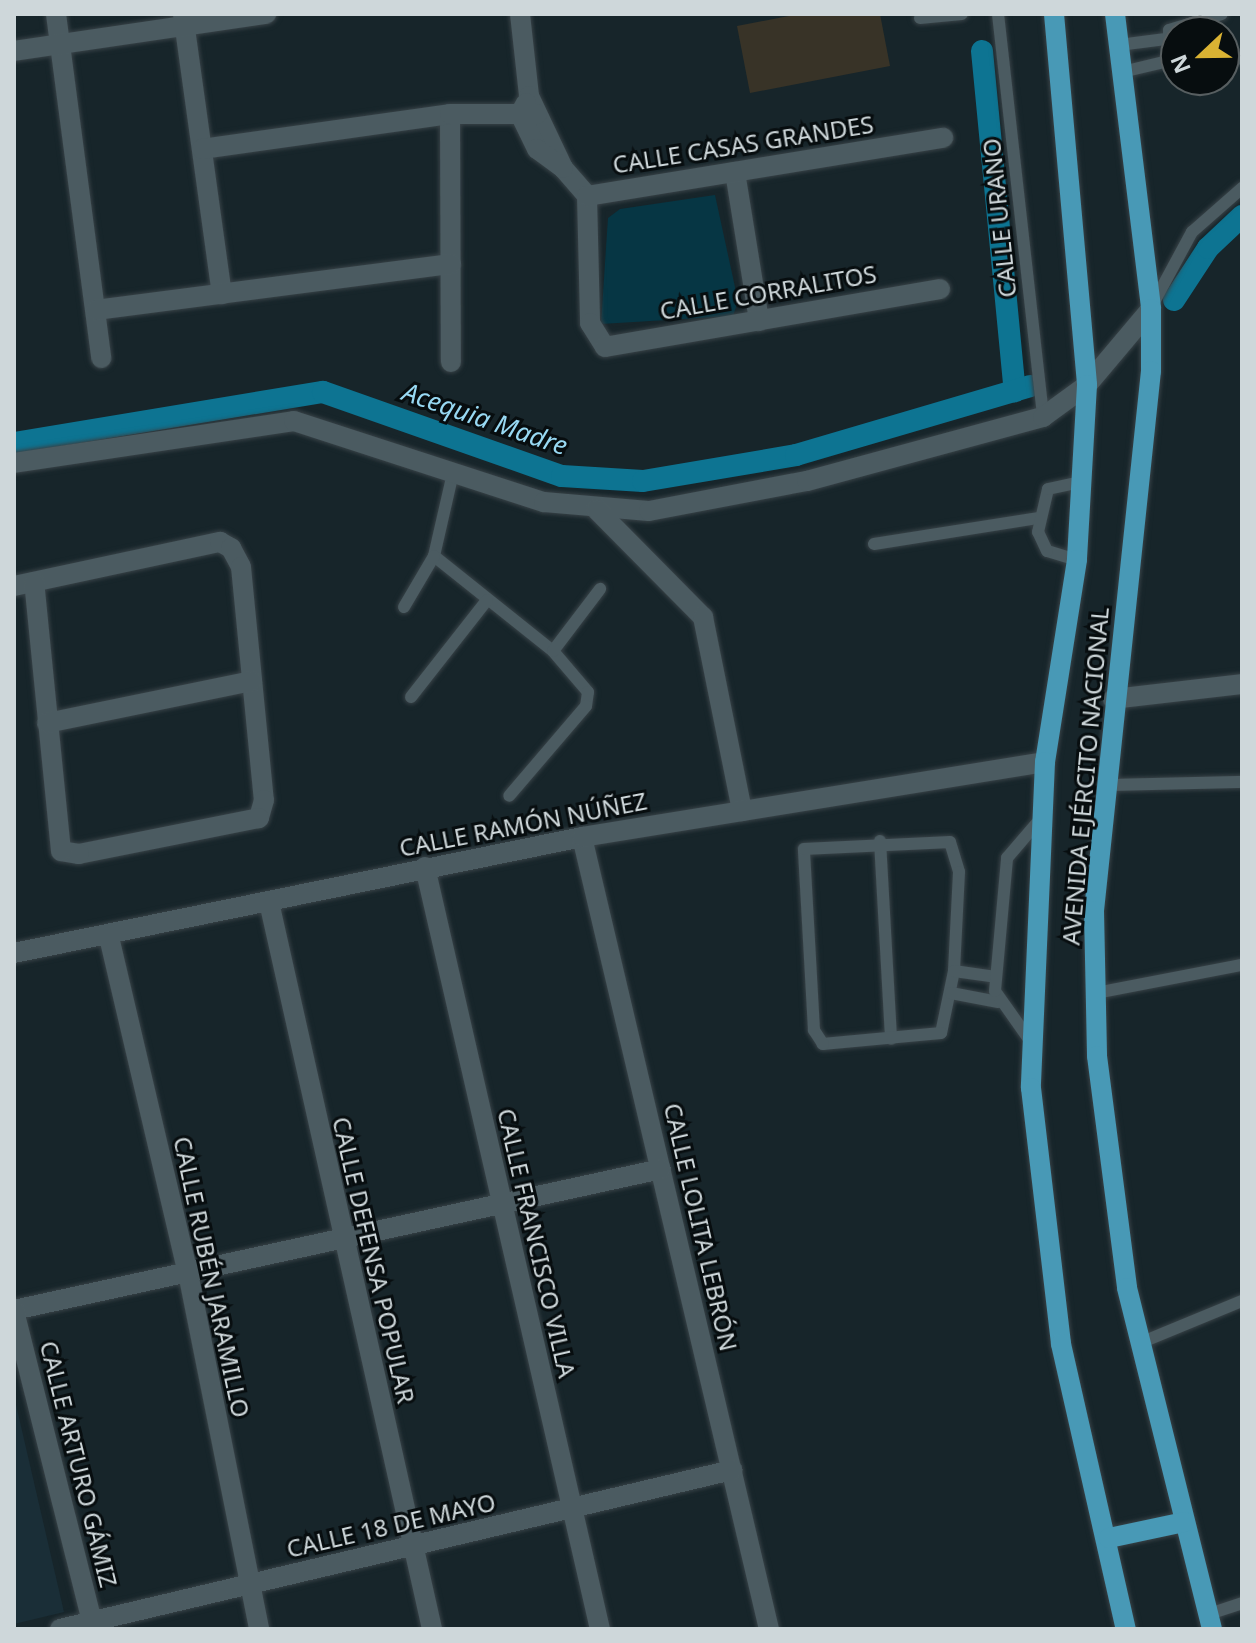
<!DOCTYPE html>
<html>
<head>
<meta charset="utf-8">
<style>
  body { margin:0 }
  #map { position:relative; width:1256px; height:1643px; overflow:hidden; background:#17252a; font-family:"Noto Sans",sans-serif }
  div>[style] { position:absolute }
  .built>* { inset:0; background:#1a2e37 }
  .green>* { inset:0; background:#063644 }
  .canal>* { height:22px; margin:-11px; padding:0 11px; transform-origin:11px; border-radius:11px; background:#0d7492 }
  .building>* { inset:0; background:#383327 }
  .roads { filter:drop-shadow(0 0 2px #384247) drop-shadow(0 0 2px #384247) }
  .lane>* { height:12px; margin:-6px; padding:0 6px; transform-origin:6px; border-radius:6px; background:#4b5b61 }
  .street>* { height:20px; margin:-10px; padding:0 10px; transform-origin:10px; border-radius:10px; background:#4b5b61 }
  .primary>* { height:20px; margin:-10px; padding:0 10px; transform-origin:10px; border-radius:10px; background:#4899b6 }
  span { translate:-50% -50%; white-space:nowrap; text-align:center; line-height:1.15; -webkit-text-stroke:6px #070d0f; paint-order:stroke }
  .street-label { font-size:24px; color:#ced7da }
  .water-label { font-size:26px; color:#98d9f3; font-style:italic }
  .frame { position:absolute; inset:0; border:16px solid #ced7da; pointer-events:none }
  .north { position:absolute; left:1160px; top:16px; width:80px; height:80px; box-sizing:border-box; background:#070d0f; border:2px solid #575e60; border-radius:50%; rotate:248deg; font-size:22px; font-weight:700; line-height:32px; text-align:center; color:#ced7da }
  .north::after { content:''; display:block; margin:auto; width:28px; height:36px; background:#dab333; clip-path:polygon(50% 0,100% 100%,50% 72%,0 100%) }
</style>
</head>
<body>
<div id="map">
  <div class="built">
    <div style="clip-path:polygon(14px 1396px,64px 1612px,14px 1624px)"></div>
  </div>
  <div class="green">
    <div style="clip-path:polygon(715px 195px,738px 301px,733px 316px,601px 324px,608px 218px,620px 209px)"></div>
  </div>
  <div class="canal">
    <div style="left:982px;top:51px;width:342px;rotate:84.5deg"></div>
    <div style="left:1174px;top:300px;width:62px;rotate:-56.8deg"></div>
    <div style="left:1208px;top:248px;width:47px;rotate:-43.3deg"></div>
    <div style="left:14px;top:443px;width:313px;rotate:-9.4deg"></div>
    <div style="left:323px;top:392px;width:253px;rotate:19.4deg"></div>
    <div style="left:562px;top:476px;width:81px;rotate:3.5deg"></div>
    <div style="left:643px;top:481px;width:155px;rotate:-9.6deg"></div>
    <div style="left:796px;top:455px;width:244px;rotate:-16.4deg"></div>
  </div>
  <div class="building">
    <div style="clip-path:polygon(799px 14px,880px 14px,890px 66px,750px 93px,737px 26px)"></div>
  </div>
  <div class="roads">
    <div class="lane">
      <div style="left:998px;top:14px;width:406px;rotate:83.6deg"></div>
      <div style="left:920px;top:18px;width:42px;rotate:-5.4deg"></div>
      <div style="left:1119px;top:45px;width:47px;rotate:-7.3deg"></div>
      <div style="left:1168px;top:61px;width:31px;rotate:-88deg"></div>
      <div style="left:1169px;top:30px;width:55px;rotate:-16.8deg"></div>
      <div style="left:1224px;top:61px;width:18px;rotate:-9deg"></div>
      <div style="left:1122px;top:72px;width:47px;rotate:-13.4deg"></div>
      <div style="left:1168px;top:61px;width:10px;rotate:37deg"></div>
      <div style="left:1153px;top:304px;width:82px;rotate:-61.6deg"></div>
      <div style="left:1192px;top:232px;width:67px;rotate:-41.3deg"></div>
      <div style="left:453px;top:473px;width:85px;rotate:102.9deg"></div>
      <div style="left:434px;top:556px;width:152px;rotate:38.6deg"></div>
      <div style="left:553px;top:651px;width:54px;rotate:49.5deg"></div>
      <div style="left:588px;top:692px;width:14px;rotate:98deg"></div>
      <div style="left:586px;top:706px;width:118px;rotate:130.5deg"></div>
      <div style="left:874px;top:544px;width:167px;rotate:-9deg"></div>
      <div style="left:1077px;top:560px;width:31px;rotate:-163deg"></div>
      <div style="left:1047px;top:551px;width:21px;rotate:-115deg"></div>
      <div style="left:1038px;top:532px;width:44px;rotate:-76.9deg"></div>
      <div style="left:1048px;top:489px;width:34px;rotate:-12deg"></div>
      <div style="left:404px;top:607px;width:59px;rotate:-59.5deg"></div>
      <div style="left:553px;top:651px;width:78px;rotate:-52.8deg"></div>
      <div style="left:411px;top:697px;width:123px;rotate:-51.9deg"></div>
      <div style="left:1105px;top:785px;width:137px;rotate:-1.3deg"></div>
      <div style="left:880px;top:841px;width:198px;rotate:86.8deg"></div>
      <div style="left:950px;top:842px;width:31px;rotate:73deg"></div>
      <div style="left:959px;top:872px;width:99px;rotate:92.9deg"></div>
      <div style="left:954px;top:971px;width:63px;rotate:101.8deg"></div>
      <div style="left:941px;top:1033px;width:119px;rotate:174.7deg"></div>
      <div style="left:823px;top:1044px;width:17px;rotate:-123deg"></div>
      <div style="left:814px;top:1030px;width:181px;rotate:-93.2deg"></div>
      <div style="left:804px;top:849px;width:146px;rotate:-2.7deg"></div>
      <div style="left:954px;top:971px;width:42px;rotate:8.1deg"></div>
      <div style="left:951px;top:993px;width:48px;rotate:10.8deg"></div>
      <div style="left:1096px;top:993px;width:149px;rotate:-10.9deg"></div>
      <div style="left:1031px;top:1042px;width:62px;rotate:-125.2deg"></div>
      <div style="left:995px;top:991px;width:134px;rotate:-84.8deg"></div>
      <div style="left:1007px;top:858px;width:55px;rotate:-49.4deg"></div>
      <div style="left:1140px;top:1343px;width:110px;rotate:-22.4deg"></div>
      <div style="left:1209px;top:1614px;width:35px;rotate:-18deg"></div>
    </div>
    <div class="street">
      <div style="left:56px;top:14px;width:347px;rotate:82.5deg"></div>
      <div style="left:183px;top:14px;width:283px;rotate:82.1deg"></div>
      <div style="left:520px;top:14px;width:82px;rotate:83.7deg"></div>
      <div style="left:529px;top:96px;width:80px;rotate:64.7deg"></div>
      <div style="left:563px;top:168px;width:37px;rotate:49deg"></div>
      <div style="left:14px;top:51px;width:255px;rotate:-8.4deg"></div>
      <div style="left:526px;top:103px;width:13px;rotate:119deg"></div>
      <div style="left:520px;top:114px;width:39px;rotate:64deg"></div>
      <div style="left:537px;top:149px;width:32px;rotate:36deg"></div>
      <div style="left:450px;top:114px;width:248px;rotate:89.8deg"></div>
      <div style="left:202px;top:149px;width:250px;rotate:-8deg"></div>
      <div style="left:450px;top:114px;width:87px"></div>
      <div style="left:735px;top:172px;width:151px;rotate:80.8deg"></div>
      <div style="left:587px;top:196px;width:127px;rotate:88.6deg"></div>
      <div style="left:590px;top:323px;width:28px;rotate:58deg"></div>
      <div style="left:605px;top:347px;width:340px;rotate:-9.8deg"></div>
      <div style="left:587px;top:196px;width:361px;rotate:-9.3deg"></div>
      <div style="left:96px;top:310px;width:358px;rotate:-7.4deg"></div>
      <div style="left:14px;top:463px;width:283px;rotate:-8.5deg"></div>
      <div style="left:294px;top:421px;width:263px;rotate:18deg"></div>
      <div style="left:544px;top:502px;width:105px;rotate:4.9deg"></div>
      <div style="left:649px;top:511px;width:161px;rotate:-10.8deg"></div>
      <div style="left:807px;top:481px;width:245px;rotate:-15.2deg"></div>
      <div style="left:1043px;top:417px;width:54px;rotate:-36deg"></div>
      <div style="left:1087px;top:385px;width:99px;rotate:-49.9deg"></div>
      <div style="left:597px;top:510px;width:151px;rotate:45.3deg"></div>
      <div style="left:703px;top:617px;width:198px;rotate:78.6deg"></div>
      <div style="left:14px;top:586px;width:211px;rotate:-12.1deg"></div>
      <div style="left:220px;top:542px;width:13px;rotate:29deg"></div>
      <div style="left:231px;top:548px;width:21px;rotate:62deg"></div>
      <div style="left:241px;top:567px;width:234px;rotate:84.4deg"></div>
      <div style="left:264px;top:800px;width:19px;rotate:106deg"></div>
      <div style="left:259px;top:818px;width:184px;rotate:168.7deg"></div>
      <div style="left:79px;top:854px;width:18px;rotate:-171deg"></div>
      <div style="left:61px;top:851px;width:270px;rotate:-95.7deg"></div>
      <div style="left:1113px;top:699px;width:130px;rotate:-6.6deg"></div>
      <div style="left:47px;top:723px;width:209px;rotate:-11.6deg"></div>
      <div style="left:582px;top:837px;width:814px;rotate:76.72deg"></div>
      <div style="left:425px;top:867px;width:782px;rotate:77.07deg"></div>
      <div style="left:269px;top:902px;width:745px;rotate:77.36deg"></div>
      <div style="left:109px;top:937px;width:345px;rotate:76.8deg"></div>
      <div style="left:188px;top:1273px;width:363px;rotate:78.7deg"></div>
      <div style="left:14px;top:953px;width:580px;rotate:-11.54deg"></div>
      <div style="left:582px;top:837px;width:469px;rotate:-9.2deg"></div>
      <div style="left:14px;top:1310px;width:662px;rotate:-12.29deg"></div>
      <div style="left:14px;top:1311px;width:328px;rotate:75.9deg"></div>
      <div style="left:60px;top:1629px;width:691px;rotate:-13.31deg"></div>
    </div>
    <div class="primary">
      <div style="left:1054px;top:14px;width:372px;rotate:84.9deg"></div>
      <div style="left:1087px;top:385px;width:175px;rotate:93.3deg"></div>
      <div style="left:1077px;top:560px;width:205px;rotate:99deg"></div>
      <div style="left:1045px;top:762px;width:326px;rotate:92.5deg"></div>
      <div style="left:1031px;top:1088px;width:258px;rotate:83.3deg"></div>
      <div style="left:1061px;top:1344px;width:292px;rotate:77.2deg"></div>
      <div style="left:1115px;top:14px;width:297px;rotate:83deg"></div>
      <div style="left:1151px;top:309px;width:62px;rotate:90deg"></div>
      <div style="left:1151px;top:371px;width:543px;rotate:96.03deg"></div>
      <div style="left:1094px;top:911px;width:145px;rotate:88.8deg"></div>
      <div style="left:1097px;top:1056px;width:234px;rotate:82.6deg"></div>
      <div style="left:1127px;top:1288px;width:351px;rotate:76deg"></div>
      <div style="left:1109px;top:1538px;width:77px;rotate:-12deg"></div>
    </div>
  </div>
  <div class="street-label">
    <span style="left:743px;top:144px;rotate:-9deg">CALLE CASAS GRANDES</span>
    <span style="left:999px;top:218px;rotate:-96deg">CALLE URANO</span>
    <span style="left:768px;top:292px;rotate:-10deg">CALLE CORRALITOS</span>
    <span style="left:1085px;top:776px;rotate:-85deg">AVENIDA EJÉRCITO NACIONAL</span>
    <span style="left:523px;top:824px;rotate:-11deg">CALLE RAMÓN NÚÑEZ</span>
    <span style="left:701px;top:1227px;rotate:77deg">CALLE LOLITA LEBRÓN</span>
    <span style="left:537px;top:1243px;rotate:77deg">CALLE FRANCISCO VILLA</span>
    <span style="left:374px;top:1260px;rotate:77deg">CALLE DEFENSA POPULAR</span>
    <span style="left:212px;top:1277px;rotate:78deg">CALLE RUBÉN JARAMILLO</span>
    <span style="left:79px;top:1464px;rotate:76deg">CALLE ARTURO GÁMIZ</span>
    <span style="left:391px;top:1525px;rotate:-13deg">CALLE 18 DE MAYO</span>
  </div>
  <div class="water-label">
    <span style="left:485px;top:419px;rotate:19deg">Acequia Madre</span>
  </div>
  <div class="frame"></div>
  <div class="north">N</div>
</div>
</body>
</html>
